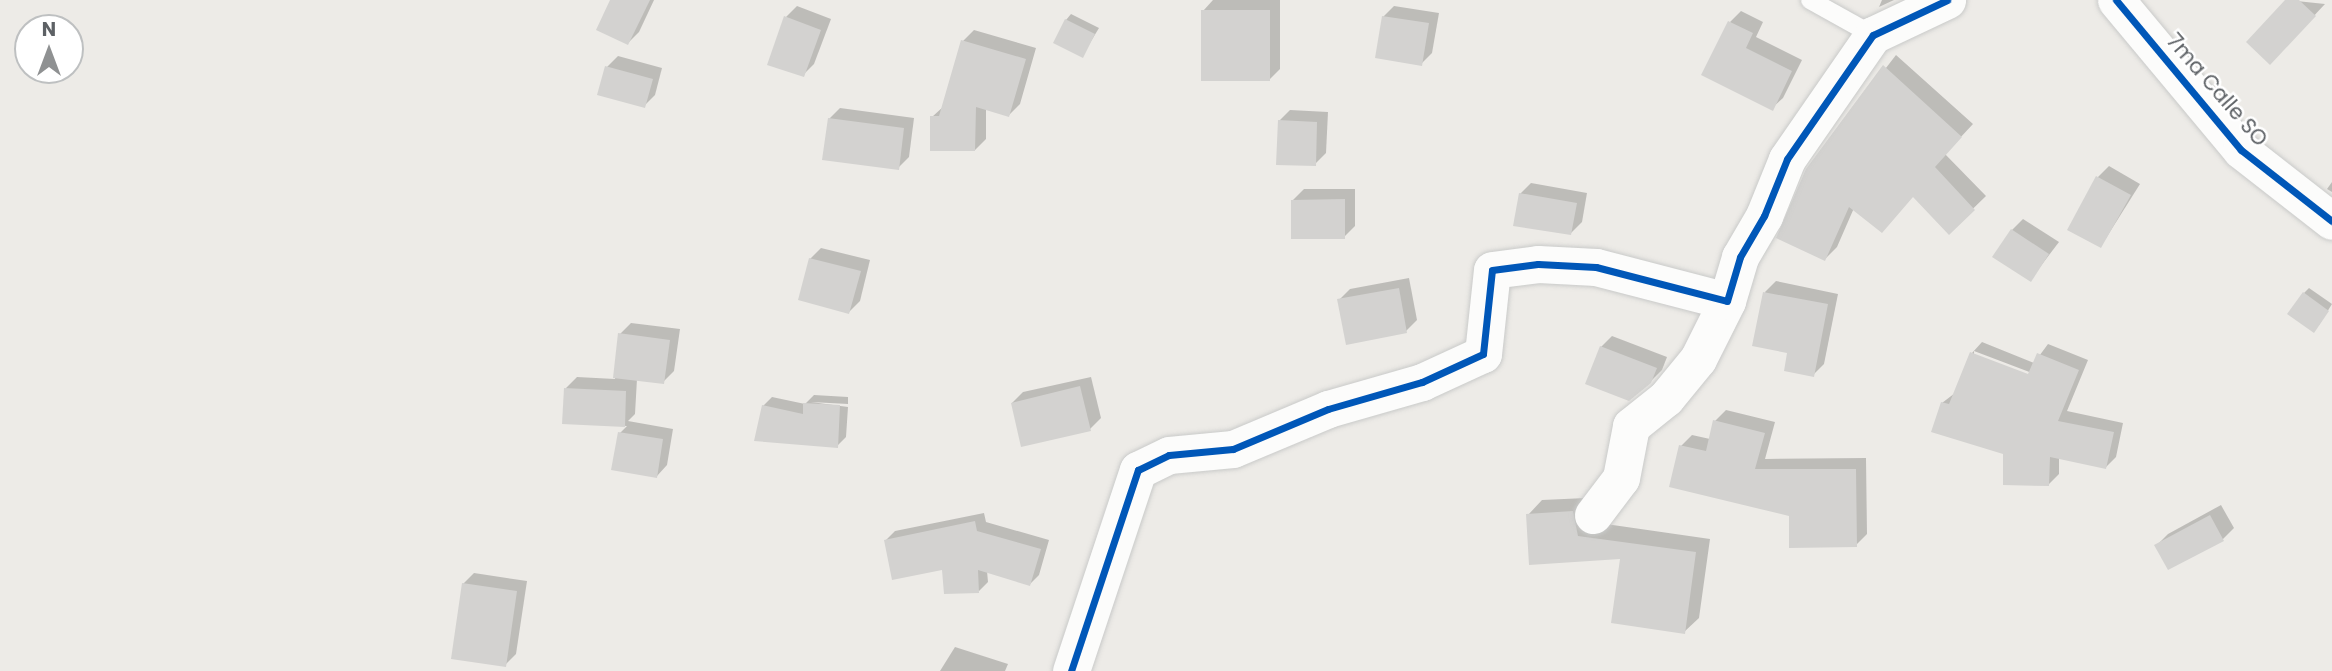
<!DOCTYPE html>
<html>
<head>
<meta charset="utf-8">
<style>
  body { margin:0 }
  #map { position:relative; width:2332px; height:671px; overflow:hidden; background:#edebe7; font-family:Poppins,sans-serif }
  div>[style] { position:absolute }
  .shadow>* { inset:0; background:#0003 }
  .building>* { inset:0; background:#d3d2d0 }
  .roads { filter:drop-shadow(0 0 2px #c9cac9) drop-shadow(0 0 2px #c9cac9) }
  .lane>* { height:18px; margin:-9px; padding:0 9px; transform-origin:9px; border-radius:9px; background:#fcfcfb }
  .street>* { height:37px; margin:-18.5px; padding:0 18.5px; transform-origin:18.5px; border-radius:18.5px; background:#fcfcfb }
  .cycleway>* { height:7px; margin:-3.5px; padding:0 3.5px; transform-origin:3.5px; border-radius:3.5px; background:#0057b8 }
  span { translate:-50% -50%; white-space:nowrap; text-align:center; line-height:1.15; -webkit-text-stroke:5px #fff; paint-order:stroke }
  .street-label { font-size:21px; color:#5d6165 }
  .north { position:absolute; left:14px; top:14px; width:70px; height:70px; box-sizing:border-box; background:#fff; border:2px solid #bec0c1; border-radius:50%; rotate:0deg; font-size:19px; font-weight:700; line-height:28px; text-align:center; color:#5d6165 }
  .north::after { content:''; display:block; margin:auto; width:24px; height:32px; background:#8f9192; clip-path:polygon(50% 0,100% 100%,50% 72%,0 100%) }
</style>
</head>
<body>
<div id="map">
  <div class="shadow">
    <div style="clip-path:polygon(612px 0,654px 0,639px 32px,628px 43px)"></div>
    <div style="clip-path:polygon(1213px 0,1280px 0,1280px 69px,1269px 80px,1203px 11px)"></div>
    <div style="clip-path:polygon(1882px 0,1894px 0,1879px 7px)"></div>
    <div style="clip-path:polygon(2287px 0,2325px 4px,2281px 51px)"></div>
    <div style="clip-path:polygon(797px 6px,831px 19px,814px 64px,803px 75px,786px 17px)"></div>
    <div style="clip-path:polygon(1394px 6px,1439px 13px,1432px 53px,1421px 64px,1383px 17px)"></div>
    <div style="clip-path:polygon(1741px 11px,1763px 22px,1756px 37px,1802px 60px,1783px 98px,1772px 108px,1730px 22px)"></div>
    <div style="clip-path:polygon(1071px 14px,1099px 28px,1082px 56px,1066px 20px)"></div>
    <div style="clip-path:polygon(974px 30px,1036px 48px,1020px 104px,1009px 115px,986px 108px,986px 139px,975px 150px,932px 117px,944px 106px,963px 41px)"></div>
    <div style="clip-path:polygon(1896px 55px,1973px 124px,1945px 154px,1986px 196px,1949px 232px,1914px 195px,1854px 208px,1837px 247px,1825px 259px,1807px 170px)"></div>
    <div style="clip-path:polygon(618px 56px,662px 68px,655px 95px,644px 106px,607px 67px)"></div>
    <div style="clip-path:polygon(840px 108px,914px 118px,909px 157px,898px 168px,829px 119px)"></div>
    <div style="clip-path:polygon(1290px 110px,1328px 112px,1326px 153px,1315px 164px,1279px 121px)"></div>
    <div style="clip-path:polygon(2109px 166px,2140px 184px,2101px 246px,2098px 177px)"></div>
    <div style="clip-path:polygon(2332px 182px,2332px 192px,2327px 189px)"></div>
    <div style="clip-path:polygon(1531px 183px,1587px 193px,1582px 222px,1571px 233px,1520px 194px)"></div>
    <div style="clip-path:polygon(1304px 189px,1355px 189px,1355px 226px,1344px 237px,1293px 200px)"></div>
    <div style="clip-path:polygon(2023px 219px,2059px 242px,2030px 280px,2012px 230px)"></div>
    <div style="clip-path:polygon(821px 248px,870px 260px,860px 301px,849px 312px,810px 259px)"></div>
    <div style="clip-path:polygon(1409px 278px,1417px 320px,1406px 331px,1339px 300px,1350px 289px)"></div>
    <div style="clip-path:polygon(1776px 281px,1838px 294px,1824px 364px,1813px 375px,1789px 352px,1765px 292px)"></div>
    <div style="clip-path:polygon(2309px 288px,2332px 304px,2319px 325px,2304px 293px)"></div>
    <div style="clip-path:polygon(631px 323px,680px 329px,674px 371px,663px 382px,637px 379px,635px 414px,628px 421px,673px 429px,667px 465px,657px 476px,620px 433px,627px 426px,564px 423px,566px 388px,577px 377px,615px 379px,620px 334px)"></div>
    <div style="clip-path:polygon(1612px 336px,1667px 357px,1662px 370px,1650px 382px,1601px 347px)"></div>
    <div style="clip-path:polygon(evenodd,1982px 342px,2034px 363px,2048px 344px,2088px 360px,2067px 411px,2123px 423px,2116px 457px,2106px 467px,2059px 457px,2059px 474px,2049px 484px,1942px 403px,1955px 393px,1972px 353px,1982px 342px,1974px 351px,2037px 375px,2035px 379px,1974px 355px,1974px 351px)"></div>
    <div style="clip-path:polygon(1091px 377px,1101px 418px,1090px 429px,1012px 403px,1023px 392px)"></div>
    <div style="clip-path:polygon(814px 395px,848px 397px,848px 404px,811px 402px,848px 407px,846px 437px,837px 446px,763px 406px,772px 397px,805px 404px)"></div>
    <div style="clip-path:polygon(1726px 410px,1775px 422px,1765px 459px,1866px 458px,1867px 534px,1856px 545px,1791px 515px,1681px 446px,1692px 435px,1710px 439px,1715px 421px)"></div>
    <div style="clip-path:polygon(1586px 498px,1592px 522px,1710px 539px,1699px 618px,1684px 632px,1622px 557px,1528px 515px,1542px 500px)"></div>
    <div style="clip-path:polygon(2221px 505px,2234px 528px,2223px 539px,2157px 545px,2168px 534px)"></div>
    <div style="clip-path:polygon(984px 513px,986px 522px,1049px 540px,1039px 575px,1030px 584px,987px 571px,988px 582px,979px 591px,944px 568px,886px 540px,895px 531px)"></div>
    <div style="clip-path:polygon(474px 573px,527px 581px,516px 654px,505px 665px,463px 584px)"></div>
    <div style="clip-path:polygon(955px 647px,1008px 664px,1005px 671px,940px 671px)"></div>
  </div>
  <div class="building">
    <div style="clip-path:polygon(610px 0,650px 0,628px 45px,596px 30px)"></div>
    <div style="clip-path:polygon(2285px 0,2299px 0,2316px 16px,2270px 65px,2246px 42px)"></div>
    <div style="clip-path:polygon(1201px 10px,1270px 10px,1270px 81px,1201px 81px)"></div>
    <div style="clip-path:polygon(784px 16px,821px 30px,804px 77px,767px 65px)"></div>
    <div style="clip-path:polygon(1382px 16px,1429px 23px,1422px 66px,1375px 58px)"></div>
    <div style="clip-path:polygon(1065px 19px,1095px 34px,1083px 58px,1053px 43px)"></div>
    <div style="clip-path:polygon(1728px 21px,1753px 33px,1746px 48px,1792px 71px,1773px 111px,1701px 75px)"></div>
    <div style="clip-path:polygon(961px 40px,1026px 59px,1009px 117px,976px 107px,975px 151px,930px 151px,930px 116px,939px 116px)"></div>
    <div style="clip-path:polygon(1883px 65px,1962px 137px,1935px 167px,1975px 210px,1949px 235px,1913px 197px,1882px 233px,1849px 207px,1825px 261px,1776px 238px,1806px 169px)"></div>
    <div style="clip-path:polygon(605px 66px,653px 79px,645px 108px,597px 95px)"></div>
    <div style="clip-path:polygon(828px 118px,904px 128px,899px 170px,822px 160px)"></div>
    <div style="clip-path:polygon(1278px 120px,1317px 122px,1316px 166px,1276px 165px)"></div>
    <div style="clip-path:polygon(2096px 176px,2131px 195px,2101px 248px,2067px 230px)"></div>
    <div style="clip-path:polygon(1519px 193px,1577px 203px,1571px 235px,1513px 226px)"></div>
    <div style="clip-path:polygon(1345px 199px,1345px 239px,1291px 239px,1291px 200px)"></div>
    <div style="clip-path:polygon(2011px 229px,2049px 254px,2031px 282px,1992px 257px)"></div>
    <div style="clip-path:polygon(809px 258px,861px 271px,849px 314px,798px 300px)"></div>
    <div style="clip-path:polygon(1399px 288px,1407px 333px,1346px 345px,1337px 299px)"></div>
    <div style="clip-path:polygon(1763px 292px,1828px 304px,1814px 377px,1784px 371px,1787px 353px,1752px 346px)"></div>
    <div style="clip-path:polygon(2303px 292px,2329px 311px,2314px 333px,2287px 314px)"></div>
    <div style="clip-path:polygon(618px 333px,670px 340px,664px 384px,613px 378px)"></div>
    <div style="clip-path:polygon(1600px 346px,1657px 368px,1651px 383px,1629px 401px,1585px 384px)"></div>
    <div style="clip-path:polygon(1970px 352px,2028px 374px,2037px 353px,2079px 370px,2058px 421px,2114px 432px,2106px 469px,2050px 457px,2049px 486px,2003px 485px,2003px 454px,1931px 432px,1941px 402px,1949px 404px)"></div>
    <div style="clip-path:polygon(1080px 386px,1091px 431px,1021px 447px,1011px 403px)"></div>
    <div style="clip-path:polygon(564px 388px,626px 391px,625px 427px,562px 424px)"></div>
    <div style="clip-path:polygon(803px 403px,840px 405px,838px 448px,754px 441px,762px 405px,803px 414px)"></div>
    <div style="clip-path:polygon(1713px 420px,1765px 433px,1755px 469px,1856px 469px,1857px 547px,1789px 548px,1789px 516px,1669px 487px,1679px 445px,1706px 451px)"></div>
    <div style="clip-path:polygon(618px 432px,663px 439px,657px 478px,611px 470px)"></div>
    <div style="clip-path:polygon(1573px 511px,1578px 536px,1696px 552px,1685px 634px,1611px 623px,1620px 559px,1529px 565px,1526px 514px)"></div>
    <div style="clip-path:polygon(2210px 515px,2224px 541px,2168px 570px,2154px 545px)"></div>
    <div style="clip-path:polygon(975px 521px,977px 531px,1041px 549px,1030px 586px,978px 570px,979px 593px,944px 594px,942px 570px,892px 580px,884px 540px)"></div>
    <div style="clip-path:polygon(462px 583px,517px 591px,506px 667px,451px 659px)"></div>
  </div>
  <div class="roads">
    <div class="lane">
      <div style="left:1810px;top:0;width:72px;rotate:29.1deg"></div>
    </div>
    <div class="street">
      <div style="left:2116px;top:0;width:195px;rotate:50.2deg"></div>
      <div style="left:2241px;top:150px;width:115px;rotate:38deg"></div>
      <div style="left:1593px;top:515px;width:46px;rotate:-52.9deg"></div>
      <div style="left:1621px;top:478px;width:53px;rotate:-79.1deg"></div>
      <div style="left:1631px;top:426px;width:45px;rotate:-38.7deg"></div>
      <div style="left:1666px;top:398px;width:50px;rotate:-50.6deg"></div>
      <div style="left:1698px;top:359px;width:65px;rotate:-63.4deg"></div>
      <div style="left:1071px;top:671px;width:212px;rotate:-71.6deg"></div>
      <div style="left:1138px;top:470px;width:34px;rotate:-26deg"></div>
      <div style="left:1169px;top:455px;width:64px;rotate:-5.4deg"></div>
      <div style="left:1233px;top:449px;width:103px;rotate:-22.8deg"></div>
      <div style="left:1328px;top:409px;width:98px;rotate:-16deg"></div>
      <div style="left:1422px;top:382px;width:67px;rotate:-24.7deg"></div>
      <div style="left:1483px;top:354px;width:84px;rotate:-83.9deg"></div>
      <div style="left:1492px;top:270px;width:46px;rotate:-7.4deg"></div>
      <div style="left:1538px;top:264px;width:58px;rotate:3deg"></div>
      <div style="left:1596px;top:267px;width:135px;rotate:14.5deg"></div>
      <div style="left:1727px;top:301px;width:46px;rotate:-73.5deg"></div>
      <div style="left:1740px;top:257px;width:48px;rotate:-59.7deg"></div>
      <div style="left:1764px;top:216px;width:61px;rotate:-68deg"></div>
      <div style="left:1787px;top:159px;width:151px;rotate:-55.3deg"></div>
      <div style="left:1873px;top:35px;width:82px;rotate:-25.3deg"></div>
    </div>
  </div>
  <div class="cycleway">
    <div style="left:2116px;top:0;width:195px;rotate:50.2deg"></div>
    <div style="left:2241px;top:150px;width:115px;rotate:38deg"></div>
    <div style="left:1071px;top:671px;width:212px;rotate:-71.6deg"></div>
    <div style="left:1138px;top:470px;width:34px;rotate:-26deg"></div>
    <div style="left:1169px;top:455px;width:64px;rotate:-5.4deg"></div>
    <div style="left:1233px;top:449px;width:103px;rotate:-22.8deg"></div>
    <div style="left:1328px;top:409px;width:98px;rotate:-16deg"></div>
    <div style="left:1422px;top:382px;width:67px;rotate:-24.7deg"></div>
    <div style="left:1483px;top:354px;width:84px;rotate:-83.9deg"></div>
    <div style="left:1492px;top:270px;width:46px;rotate:-7.4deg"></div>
    <div style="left:1538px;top:264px;width:58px;rotate:3deg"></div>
    <div style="left:1596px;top:267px;width:135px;rotate:14.5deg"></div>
    <div style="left:1727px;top:301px;width:46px;rotate:-73.5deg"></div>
    <div style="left:1740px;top:257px;width:48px;rotate:-59.7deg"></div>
    <div style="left:1764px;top:216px;width:61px;rotate:-68deg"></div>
    <div style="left:1787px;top:159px;width:151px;rotate:-55.3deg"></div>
    <div style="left:1873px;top:35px;width:82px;rotate:-25.3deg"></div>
  </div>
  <div class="street-label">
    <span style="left:2217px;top:90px;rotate:49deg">7ma Calle SO</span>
  </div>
  <div class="north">N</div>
</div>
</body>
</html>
